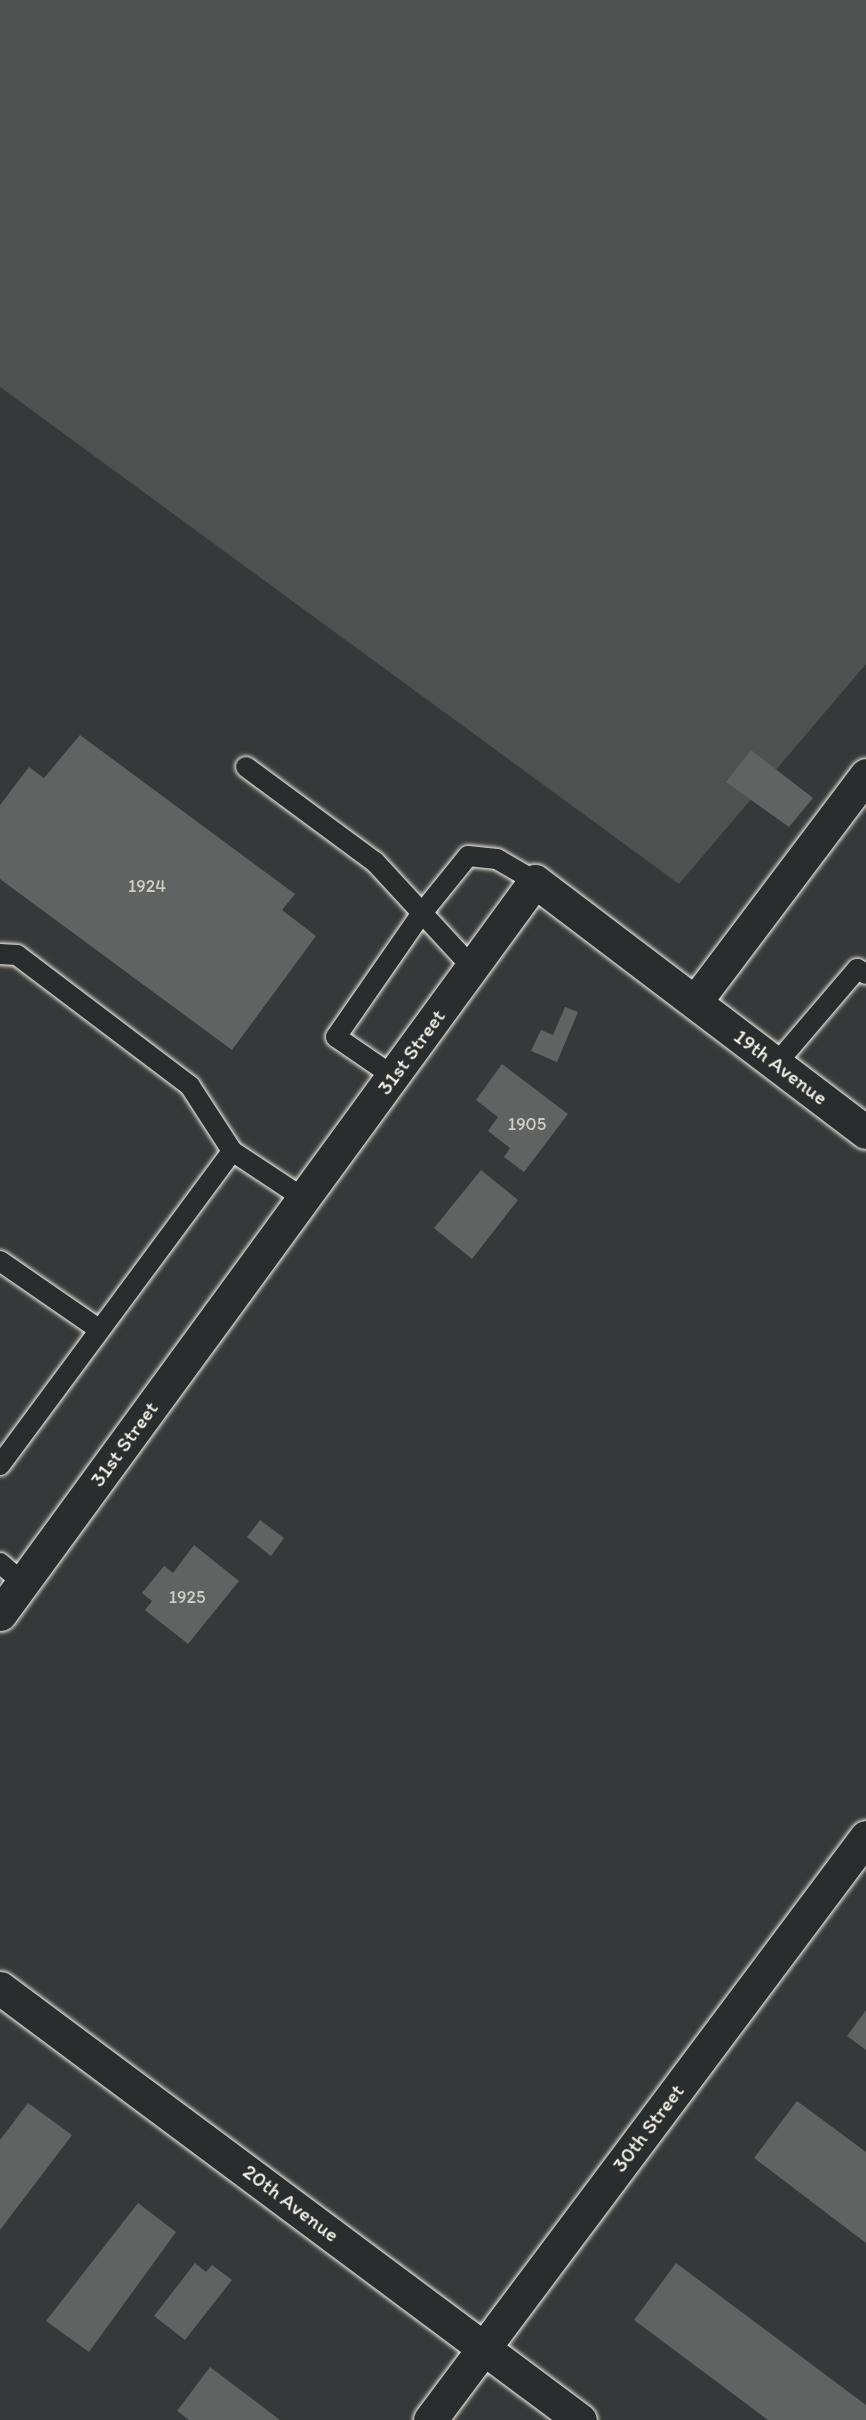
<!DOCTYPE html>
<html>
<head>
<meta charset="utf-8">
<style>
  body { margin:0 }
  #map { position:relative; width:866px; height:2420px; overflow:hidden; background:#363939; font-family:Itim,sans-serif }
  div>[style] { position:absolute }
  .green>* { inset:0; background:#4e514f }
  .building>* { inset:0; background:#616362 }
  .roads { filter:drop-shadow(0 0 2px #f4f1e8) drop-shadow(0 0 2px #f4f1e8) }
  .service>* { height:20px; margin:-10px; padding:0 10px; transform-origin:10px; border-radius:10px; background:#2a2d2e }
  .minor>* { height:33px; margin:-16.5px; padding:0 16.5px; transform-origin:16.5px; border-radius:16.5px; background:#2a2d2e }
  span { translate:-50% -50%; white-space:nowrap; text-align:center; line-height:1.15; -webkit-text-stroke:4.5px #2a2d2e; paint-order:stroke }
  .number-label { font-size:18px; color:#cfcec6 }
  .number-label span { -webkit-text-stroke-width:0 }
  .street-label { font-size:21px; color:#f4f1e8 }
</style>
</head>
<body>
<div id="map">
  <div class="green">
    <div style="clip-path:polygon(0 0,866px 0,866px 664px,679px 884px,0 387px)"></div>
  </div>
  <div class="building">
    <div style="clip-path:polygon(80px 735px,295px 894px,282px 910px,316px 936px,232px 1050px,0 879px,0 805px,29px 767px,44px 778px)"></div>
    <div style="clip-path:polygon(751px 750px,813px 798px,789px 827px,726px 782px)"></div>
    <div style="clip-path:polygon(565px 1007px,578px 1012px,557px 1062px,531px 1051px,541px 1030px,553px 1035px)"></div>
    <div style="clip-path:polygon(502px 1064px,568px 1114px,524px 1172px,504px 1157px,510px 1148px,488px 1131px,498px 1117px,476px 1100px)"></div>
    <div style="clip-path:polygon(481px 1170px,518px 1200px,472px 1259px,434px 1228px)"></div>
    <div style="clip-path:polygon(260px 1520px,284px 1538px,271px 1556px,247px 1537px)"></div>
    <div style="clip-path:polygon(194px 1545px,239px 1581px,188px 1644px,145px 1610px,152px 1601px,142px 1593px,164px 1566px,173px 1573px)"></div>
    <div style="clip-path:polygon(866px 2010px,866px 2050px,847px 2036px)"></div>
    <div style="clip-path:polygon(797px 2101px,866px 2152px,866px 2243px,754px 2158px)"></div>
    <div style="clip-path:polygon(28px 2103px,72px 2135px,0 2230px,0 2140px)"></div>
    <div style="clip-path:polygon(138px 2203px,176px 2232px,89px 2352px,46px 2321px)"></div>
    <div style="clip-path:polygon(195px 2263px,206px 2272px,212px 2265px,232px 2280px,185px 2340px,154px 2316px)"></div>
    <div style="clip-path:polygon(676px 2263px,866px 2405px,866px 2420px,768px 2420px,634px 2320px)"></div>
    <div style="clip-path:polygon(210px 2367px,280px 2420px,189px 2420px,177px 2411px)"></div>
  </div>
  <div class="roads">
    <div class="service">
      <div style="left:246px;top:767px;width:160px;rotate:36.4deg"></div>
      <div style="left:375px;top:862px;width:143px;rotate:47.3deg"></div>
      <div style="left:0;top:954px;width:17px;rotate:3deg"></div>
      <div style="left:17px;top:955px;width:217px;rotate:37.1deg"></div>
      <div style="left:190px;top:1086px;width:77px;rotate:57.1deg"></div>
      <div style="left:776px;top:1064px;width:125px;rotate:-49.5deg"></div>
      <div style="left:857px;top:969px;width:10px;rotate:29deg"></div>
      <div style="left:393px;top:1076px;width:69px;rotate:-145.6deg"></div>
      <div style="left:336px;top:1037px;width:151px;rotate:-55.3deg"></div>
      <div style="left:422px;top:913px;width:73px;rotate:-51.1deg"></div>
      <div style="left:468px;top:856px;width:29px;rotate:6deg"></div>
      <div style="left:497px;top:859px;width:44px;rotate:30.1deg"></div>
      <div style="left:0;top:1261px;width:121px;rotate:34.6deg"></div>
      <div style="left:0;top:1465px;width:390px;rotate:-53.5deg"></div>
      <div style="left:232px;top:1151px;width:85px;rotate:33.5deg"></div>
      <div style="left:0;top:1563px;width:30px;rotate:41deg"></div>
    </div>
    <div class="minor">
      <div style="left:695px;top:1002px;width:284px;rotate:-53deg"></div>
      <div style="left:0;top:1614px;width:907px;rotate:-53.88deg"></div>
      <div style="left:535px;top:881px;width:415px;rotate:37.2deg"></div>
      <div style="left:0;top:1988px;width:723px;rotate:36.68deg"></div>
      <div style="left:430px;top:2420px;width:728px;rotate:-53.21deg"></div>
    </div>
  </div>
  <div class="number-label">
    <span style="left:147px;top:886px">1924</span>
    <span style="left:527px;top:1124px">1905</span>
    <span style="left:187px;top:1597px">1925</span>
  </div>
  <div class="street-label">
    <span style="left:411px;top:1052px;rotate:-54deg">31st Street</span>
    <span style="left:781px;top:1067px;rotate:37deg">19th Avenue</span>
    <span style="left:124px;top:1444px;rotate:-54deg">31st Street</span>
    <span style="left:648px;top:2128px;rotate:-53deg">30th Street</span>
    <span style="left:291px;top:2203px;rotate:37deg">20th Avenue</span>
  </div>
</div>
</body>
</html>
